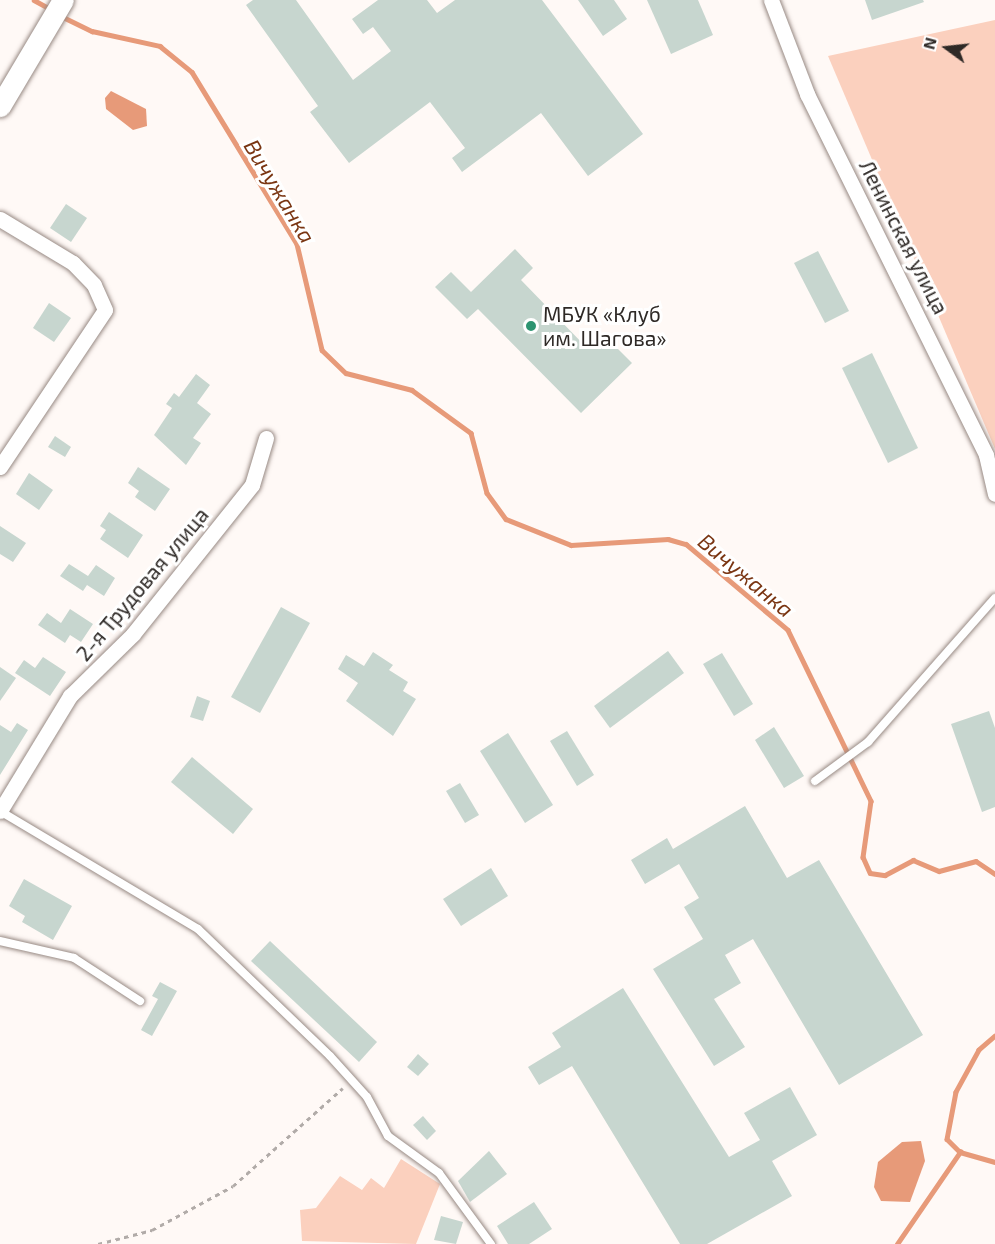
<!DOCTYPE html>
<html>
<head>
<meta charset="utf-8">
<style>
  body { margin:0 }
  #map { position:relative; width:995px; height:1244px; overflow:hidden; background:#fff9f6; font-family:"Exo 2",sans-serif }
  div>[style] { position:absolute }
  .green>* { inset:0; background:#fbd0be }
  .water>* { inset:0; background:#e79a79 }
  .stream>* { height:4.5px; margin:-2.25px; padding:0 2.25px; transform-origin:2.25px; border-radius:2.25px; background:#e79a79 }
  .building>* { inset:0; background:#c7d6cf }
  .path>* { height:3px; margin-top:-1.5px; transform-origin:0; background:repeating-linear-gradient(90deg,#b1aba8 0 4.5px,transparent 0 9px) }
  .roads { filter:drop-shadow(0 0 2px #988a84) drop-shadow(0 0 2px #988a84) }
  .lane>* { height:8px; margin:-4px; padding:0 4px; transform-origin:4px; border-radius:4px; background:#fff }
  .street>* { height:15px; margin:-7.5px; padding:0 7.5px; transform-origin:7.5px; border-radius:7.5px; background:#fff }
  .secondary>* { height:21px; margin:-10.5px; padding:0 10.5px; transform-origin:10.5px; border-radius:10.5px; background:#fff }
  .dots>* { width:16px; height:16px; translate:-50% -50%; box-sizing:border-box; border:3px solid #fff; border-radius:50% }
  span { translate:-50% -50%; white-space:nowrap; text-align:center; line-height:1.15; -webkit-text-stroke:6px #fff; paint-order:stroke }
  .street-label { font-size:21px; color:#2e2926 }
  .poi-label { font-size:21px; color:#2e2926 }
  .left { translate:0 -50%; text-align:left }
  .water-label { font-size:22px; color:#7a3512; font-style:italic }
  .north { position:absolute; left:917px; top:18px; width:60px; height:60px; -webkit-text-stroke:4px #fff; paint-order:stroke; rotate:285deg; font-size:16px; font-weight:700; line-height:24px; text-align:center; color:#2e2926 }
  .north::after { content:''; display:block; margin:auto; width:21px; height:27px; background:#2e2926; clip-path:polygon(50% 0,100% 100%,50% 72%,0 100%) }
</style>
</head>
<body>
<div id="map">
  <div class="green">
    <div style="clip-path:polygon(995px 20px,995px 449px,828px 56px)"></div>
    <div style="clip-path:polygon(401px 1159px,440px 1184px,416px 1244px,302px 1241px,300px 1210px,316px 1208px,340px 1176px,362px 1190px,371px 1178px,384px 1188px)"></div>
  </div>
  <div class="water">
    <div style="clip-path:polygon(111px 91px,146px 109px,147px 126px,133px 130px,106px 109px,105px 98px)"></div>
    <div style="clip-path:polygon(921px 1141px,925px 1161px,910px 1202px,881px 1201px,874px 1187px,878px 1162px,902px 1142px)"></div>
  </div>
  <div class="stream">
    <div style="left:34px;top:0;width:18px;rotate:29deg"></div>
    <div style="left:59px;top:15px;width:37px;rotate:26deg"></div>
    <div style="left:92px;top:31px;width:70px;rotate:12.4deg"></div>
    <div style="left:160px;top:46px;width:41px;rotate:39.1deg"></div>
    <div style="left:192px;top:72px;width:202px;rotate:58.6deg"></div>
    <div style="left:297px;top:244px;width:109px;rotate:76.7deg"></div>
    <div style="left:322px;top:350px;width:33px;rotate:44deg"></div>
    <div style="left:346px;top:373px;width:68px;rotate:14.4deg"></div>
    <div style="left:412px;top:390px;width:73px;rotate:36.1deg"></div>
    <div style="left:471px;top:433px;width:62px;rotate:75.1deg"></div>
    <div style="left:487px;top:493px;width:32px;rotate:54deg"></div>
    <div style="left:506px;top:519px;width:70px;rotate:21.8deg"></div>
    <div style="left:571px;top:545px;width:97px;rotate:-3.5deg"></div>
    <div style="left:668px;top:539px;width:19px;rotate:16deg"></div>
    <div style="left:686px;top:544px;width:133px;rotate:40.1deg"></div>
    <div style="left:788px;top:630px;width:190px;rotate:64.1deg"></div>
    <div style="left:871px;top:801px;width:57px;rotate:98.1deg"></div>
    <div style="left:863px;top:857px;width:17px;rotate:66deg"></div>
    <div style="left:870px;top:873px;width:15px;rotate:8deg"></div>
    <div style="left:885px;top:875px;width:32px;rotate:-28deg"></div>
    <div style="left:913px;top:860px;width:28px;rotate:23deg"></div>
    <div style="left:939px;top:871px;width:38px;rotate:-15deg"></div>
    <div style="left:976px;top:861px;width:23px;rotate:34deg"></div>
    <div style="left:995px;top:1036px;width:21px;rotate:139deg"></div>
    <div style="left:979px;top:1050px;width:48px;rotate:118.7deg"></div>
    <div style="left:956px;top:1092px;width:48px;rotate:100.8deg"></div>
    <div style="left:947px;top:1139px;width:18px;rotate:45deg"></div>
    <div style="left:960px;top:1152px;width:36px;rotate:16deg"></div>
    <div style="left:897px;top:1244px;width:112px;rotate:-55.6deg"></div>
  </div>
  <div class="building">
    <div style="clip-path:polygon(253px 0,296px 0,353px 80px,391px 51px,373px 27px,363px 34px,352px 19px,378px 0,427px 0,437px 13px,455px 0,542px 0,643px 134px,588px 176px,541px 113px,462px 172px,452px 158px,465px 148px,430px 102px,349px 163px,310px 112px,318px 106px,246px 5px)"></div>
    <div style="clip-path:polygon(578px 0,614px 0,627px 19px,603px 36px)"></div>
    <div style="clip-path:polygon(647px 0,698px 0,713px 35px,671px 54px)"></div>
    <div style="clip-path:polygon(865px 0,923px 0,924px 2px,872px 20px)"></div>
    <div style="clip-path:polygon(66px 204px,87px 218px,71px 242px,50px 228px)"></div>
    <div style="clip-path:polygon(515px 249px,533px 268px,521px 280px,587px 348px,602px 333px,632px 363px,581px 413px,478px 309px,467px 319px,435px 287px,451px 272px,471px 292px)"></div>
    <div style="clip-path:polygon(818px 251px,849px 311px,825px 323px,794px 263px)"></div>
    <div style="clip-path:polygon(49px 303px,71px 318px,54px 342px,33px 328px)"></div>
    <div style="clip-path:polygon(872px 353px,918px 448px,888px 463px,842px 368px)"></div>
    <div style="clip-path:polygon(196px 374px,210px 385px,197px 403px,211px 414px,193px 438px,201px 443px,186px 465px,154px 435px,172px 408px,166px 404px,174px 393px,179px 397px)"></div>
    <div style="clip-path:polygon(55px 436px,71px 447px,65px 457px,48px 447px)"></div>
    <div style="clip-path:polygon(138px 467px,170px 489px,155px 511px,135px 497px,139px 491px,128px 483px)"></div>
    <div style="clip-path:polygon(29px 473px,53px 490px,39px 510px,16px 494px)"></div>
    <div style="clip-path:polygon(109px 512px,143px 535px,128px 558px,100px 539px,106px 530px,100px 526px)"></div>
    <div style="clip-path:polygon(0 526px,26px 543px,13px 562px,0 554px)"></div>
    <div style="clip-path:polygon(69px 564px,88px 576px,96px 565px,115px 578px,104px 596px,87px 585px,83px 591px,60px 576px)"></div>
    <div style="clip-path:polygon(281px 607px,310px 623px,260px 713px,231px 697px)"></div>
    <div style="clip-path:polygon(70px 609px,93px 624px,81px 642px,70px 635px,65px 643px,38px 625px,47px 613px,61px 623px)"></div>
    <div style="clip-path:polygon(668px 651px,684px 673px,610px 728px,594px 706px)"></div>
    <div style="clip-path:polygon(373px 652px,393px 665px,389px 670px,408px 682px,403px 691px,416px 699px,393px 736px,346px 701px,358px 683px,338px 669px,346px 655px,364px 666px)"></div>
    <div style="clip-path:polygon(722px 653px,753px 704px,734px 716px,703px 664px)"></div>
    <div style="clip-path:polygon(43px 657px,66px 672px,50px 696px,15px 673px,24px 660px,35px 668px)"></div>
    <div style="clip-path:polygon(0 667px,16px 678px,0 701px)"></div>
    <div style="clip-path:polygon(197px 696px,210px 701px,203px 721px,190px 717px)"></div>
    <div style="clip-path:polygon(989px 711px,995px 728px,995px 807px,982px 812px,951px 724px)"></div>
    <div style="clip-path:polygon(17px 723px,28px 730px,0 775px,0 725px,11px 732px)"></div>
    <div style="clip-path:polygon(774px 727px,804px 776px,784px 788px,755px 740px)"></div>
    <div style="clip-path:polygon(567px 731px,594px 775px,577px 786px,550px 741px)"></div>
    <div style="clip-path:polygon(508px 733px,553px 805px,525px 823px,480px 751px)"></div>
    <div style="clip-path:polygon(192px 757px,253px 809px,233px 834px,171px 782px)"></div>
    <div style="clip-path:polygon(460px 783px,479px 815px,465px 823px,446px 791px)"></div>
    <div style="clip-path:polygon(745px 806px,787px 878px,819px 860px,923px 1035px,839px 1085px,753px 939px,725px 955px,741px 983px,714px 999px,745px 1047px,714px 1066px,653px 969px,703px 939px,684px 907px,699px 898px,679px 864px,645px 884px,631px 860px,667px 838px,673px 849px)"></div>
    <div style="clip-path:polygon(491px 868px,508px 896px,461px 926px,443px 899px)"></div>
    <div style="clip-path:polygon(24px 879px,72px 906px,53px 940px,22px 922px,25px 916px,9px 906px)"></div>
    <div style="clip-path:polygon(270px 941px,377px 1042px,359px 1062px,251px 961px)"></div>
    <div style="clip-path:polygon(160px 982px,177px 991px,152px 1036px,141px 1030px,158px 999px,152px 996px)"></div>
    <div style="clip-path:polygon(623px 988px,729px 1157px,760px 1140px,744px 1113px,790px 1087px,817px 1135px,772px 1161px,792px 1196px,707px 1244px,680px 1244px,572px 1066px,539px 1085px,528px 1067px,561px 1047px,552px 1033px)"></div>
    <div style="clip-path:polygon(418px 1054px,429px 1064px,418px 1076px,407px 1067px)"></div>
    <div style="clip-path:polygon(423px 1116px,436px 1131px,427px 1140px,413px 1125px)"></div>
    <div style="clip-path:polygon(489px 1151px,507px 1174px,470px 1202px,458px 1181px)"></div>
    <div style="clip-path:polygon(534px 1202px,552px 1229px,529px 1244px,508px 1244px,497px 1226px)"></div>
    <div style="clip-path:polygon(441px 1216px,463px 1222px,456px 1244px,434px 1240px)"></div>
  </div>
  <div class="path">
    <div style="left:98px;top:1244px;width:56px;rotate:-14.5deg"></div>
    <div style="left:152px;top:1230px;width:92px;rotate:-28.5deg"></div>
    <div style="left:233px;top:1186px;width:147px;rotate:-41.7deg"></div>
  </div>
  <div class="roads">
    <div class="lane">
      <div style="left:815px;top:781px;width:66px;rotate:-36.3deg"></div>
      <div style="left:868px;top:742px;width:192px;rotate:-48.6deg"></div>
      <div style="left:0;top:811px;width:230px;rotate:30.8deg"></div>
      <div style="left:198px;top:929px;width:183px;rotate:43.9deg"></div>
      <div style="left:330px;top:1056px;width:55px;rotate:47.9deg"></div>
      <div style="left:367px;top:1097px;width:44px;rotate:61.7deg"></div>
      <div style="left:388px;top:1136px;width:63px;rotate:36deg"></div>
      <div style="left:439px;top:1173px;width:88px;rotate:53.8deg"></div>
      <div style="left:0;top:941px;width:76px;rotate:12.9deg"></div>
      <div style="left:74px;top:958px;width:79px;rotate:33.1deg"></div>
    </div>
    <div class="street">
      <div style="left:771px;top:0;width:101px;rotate:69deg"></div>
      <div style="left:807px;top:94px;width:403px;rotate:63.6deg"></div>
      <div style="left:986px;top:455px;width:40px;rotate:77deg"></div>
      <div style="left:0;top:219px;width:85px;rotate:31.1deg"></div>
      <div style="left:73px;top:263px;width:30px;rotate:46deg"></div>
      <div style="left:94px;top:285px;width:27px;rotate:66deg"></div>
      <div style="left:105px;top:310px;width:189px;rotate:123.8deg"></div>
      <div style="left:0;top:811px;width:135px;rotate:-58.7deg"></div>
      <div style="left:70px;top:696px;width:88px;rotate:-44.5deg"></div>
      <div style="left:133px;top:634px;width:191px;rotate:-51.4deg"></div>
      <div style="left:252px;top:485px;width:49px;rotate:-73.4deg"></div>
    </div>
    <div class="secondary">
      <div style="left:0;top:106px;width:123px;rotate:-59.3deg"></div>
    </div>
  </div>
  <div class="dots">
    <div style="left:531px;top:326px;background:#2d9471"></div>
  </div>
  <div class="street-label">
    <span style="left:904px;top:237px;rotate:63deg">Ленинская улица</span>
    <span style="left:142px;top:584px;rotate:-50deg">2-я Трудовая улица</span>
  </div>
  <div class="poi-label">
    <span class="left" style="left:543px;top:326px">МБУК «Клуб<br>им. Шагова»</span>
  </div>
  <div class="water-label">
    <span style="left:280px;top:191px;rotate:59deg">Вичужанка</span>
    <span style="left:746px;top:575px;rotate:40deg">Вичужанка</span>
  </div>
  <div class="north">N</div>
</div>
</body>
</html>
